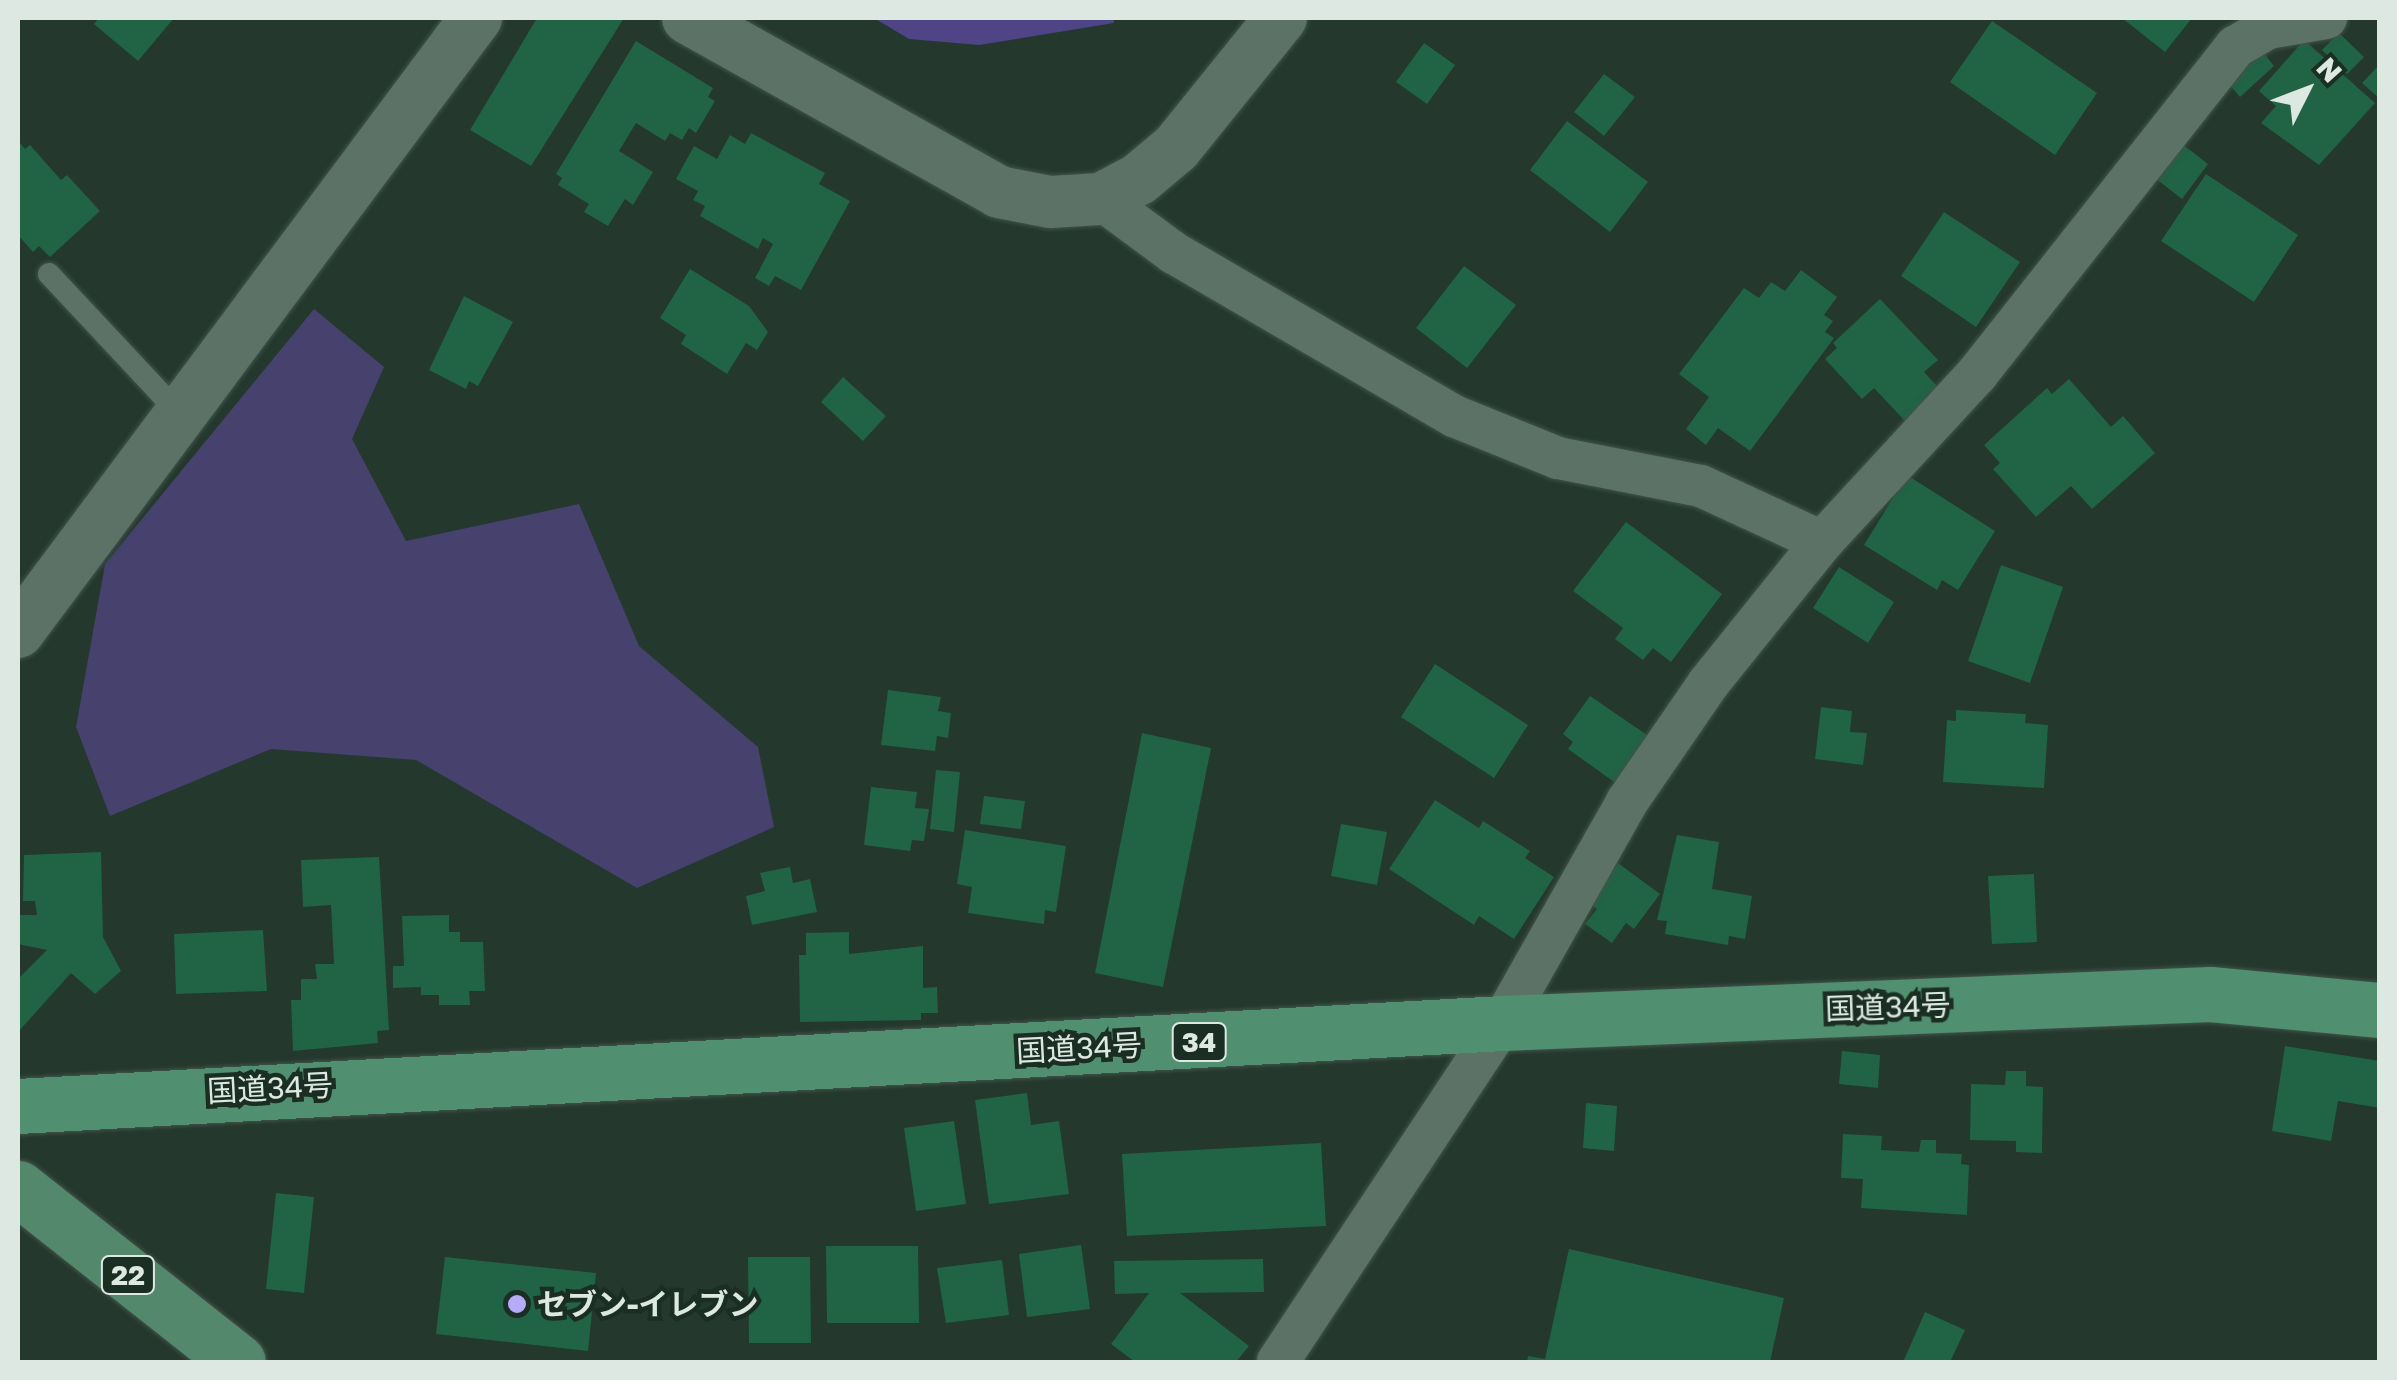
<!DOCTYPE html>
<html>
<head>
<meta charset="utf-8">
<style>
  body { margin:0 }
  #map { position:relative; width:2397px; height:1380px; overflow:hidden; background:#24382d; font-family:"Golos Text","Noto Sans JP",sans-serif }
  div>[style] { position:absolute }
  .green>* { inset:0; background:#46416d }
  .water>* { inset:0; background:#4e4486 }
  .building>* { inset:0; background:#206345 }
  .roads { filter:drop-shadow(0 0 2px #42534b) drop-shadow(0 0 2px #42534b) }
  .service>* { height:22px; margin:-11px; padding:0 11px; transform-origin:11px; border-radius:11px; background:#5d7266 }
  .minor>* { height:42px; margin:-21px; padding:0 21px; transform-origin:21px; border-radius:21px; background:#5d7266 }
  .tertiary>* { height:52px; margin:-26px; padding:0 26px; transform-origin:26px; border-radius:26px; background:#5d7266 }
  .primary>* { height:55px; margin:-27.5px; padding:0 27.5px; transform-origin:27.5px; border-radius:27.5px; background:#53886d }
  .trunk>* { height:55px; margin:-27.5px; padding:0 27.5px; transform-origin:27.5px; border-radius:27.5px; background:#508f70 }
  .dots>* { width:28px; height:28px; translate:-50% -50%; box-sizing:border-box; border:5px solid #1a2e24; border-radius:50% }
  span { translate:-50% -50%; white-space:nowrap; text-align:center; line-height:1.15; -webkit-text-stroke:9px #1a2e24; paint-order:stroke }
  .shield-label span { padding:2px 8px; background:#1a2e24; border:2px solid; border-radius:8px; -webkit-text-stroke-width:0 }
  .shield-label { font-size:28px; color:#dce8e1; font-weight:700 }
  .street-label { font-size:30px; color:#dce8e1 }
  .poi-label { font-size:30px; color:#dce8e1; font-weight:700 }
  .left { translate:0 -50%; text-align:left }
  .frame { position:absolute; inset:0; border:20px solid #dce8e1; pointer-events:none }
  .north { position:absolute; left:2257px; top:40px; width:100px; height:100px; -webkit-text-stroke:8px #1a2e24; paint-order:stroke; rotate:48deg; font-size:28px; font-weight:700; line-height:40px; text-align:center; color:#dce8e1 }
  .north::after { content:''; display:block; margin:auto; width:35px; height:45px; background:#dce8e1; clip-path:polygon(50% 0,100% 100%,50% 72%,0 100%) }
</style>
</head>
<body>
<div id="map">
  <div class="green">
    <div style="clip-path:polygon(314px 309px,384px 367px,352px 439px,406px 541px,579px 504px,639px 646px,758px 747px,774px 827px,637px 888px,416px 760px,271px 749px,110px 816px,76px 727px,105px 564px)"></div>
  </div>
  <div class="water">
    <div style="clip-path:polygon(874px 18px,1113px 18px,1114px 23px,979px 45px,909px 39px)"></div>
  </div>
  <div class="building">
    <div style="clip-path:polygon(99px 18px,174px 18px,138px 61px,94px 24px)"></div>
    <div style="clip-path:polygon(537px 18px,624px 18px,531px 166px,470px 130px)"></div>
    <div style="clip-path:polygon(2122px 18px,2192px 18px,2165px 52px)"></div>
    <div style="clip-path:polygon(1992px 21px,2097px 93px,2055px 155px,1950px 82px)"></div>
    <div style="clip-path:polygon(2339px 33px,2364px 57px,2347px 74px,2322px 50px)"></div>
    <div style="clip-path:polygon(2304px 40px,2375px 103px,2319px 165px,2261px 123px,2276px 106px,2259px 91px)"></div>
    <div style="clip-path:polygon(636px 41px,713px 88px,708px 97px,715px 101px,696px 133px,689px 128px,682px 140px,670px 133px,665px 141px,636px 123px,619px 151px,653px 172px,633px 205px,625px 199px,608px 226px,584px 212px,589px 204px,558px 185px,562px 178px,556px 174px)"></div>
    <div style="clip-path:polygon(1424px 43px,1455px 65px,1427px 104px,1396px 82px)"></div>
    <div style="clip-path:polygon(2263px 52px,2274px 66px,2240px 97px,2228px 83px)"></div>
    <div style="clip-path:polygon(2380px 64px,2380px 99px,2362px 83px)"></div>
    <div style="clip-path:polygon(1604px 74px,1635px 97px,1604px 136px,1574px 112px)"></div>
    <div style="clip-path:polygon(1567px 121px,1648px 182px,1610px 232px,1530px 170px)"></div>
    <div style="clip-path:polygon(751px 133px,825px 173px,819px 184px,850px 201px,801px 290px,775px 276px,769px 286px,755px 278px,773px 244px,763px 238px,758px 249px,700px 216px,705px 206px,693px 200px,698px 191px,676px 179px,694px 146px,717px 159px,730px 135px,745px 144px)"></div>
    <div style="clip-path:polygon(18px 141px,25px 149px,30px 145px,61px 180px,67px 175px,100px 211px,50px 257px,39px 246px,33px 252px,18px 235px)"></div>
    <div style="clip-path:polygon(2181px 143px,2208px 164px,2182px 199px,2155px 178px)"></div>
    <div style="clip-path:polygon(2206px 174px,2298px 235px,2254px 302px,2161px 241px)"></div>
    <div style="clip-path:polygon(1944px 212px,2020px 262px,1976px 327px,1901px 276px)"></div>
    <div style="clip-path:polygon(1464px 266px,1516px 305px,1467px 368px,1416px 328px)"></div>
    <div style="clip-path:polygon(690px 269px,749px 306px,768px 332px,757px 350px,746px 343px,727px 374px,681px 344px,686px 335px,660px 318px)"></div>
    <div style="clip-path:polygon(1801px 270px,1837px 297px,1824px 315px,1833px 321px,1825px 332px,1834px 338px,1750px 451px,1718px 428px,1706px 445px,1686px 429px,1709px 397px,1679px 374px,1744px 288px,1759px 298px,1771px 282px,1785px 291px)"></div>
    <div style="clip-path:polygon(464px 296px,513px 322px,478px 386px,469px 381px,466px 389px,429px 370px)"></div>
    <div style="clip-path:polygon(1880px 299px,1938px 360px,1924px 372px,1940px 389px,1905px 421px,1874px 388px,1862px 399px,1825px 359px,1837px 348px,1833px 343px)"></div>
    <div style="clip-path:polygon(843px 377px,886px 416px,863px 441px,821px 402px)"></div>
    <div style="clip-path:polygon(2069px 379px,2111px 427px,2123px 416px,2155px 453px,2092px 509px,2071px 486px,2036px 517px,1993px 469px,2000px 463px,1984px 445px,2047px 388px,2052px 394px)"></div>
    <div style="clip-path:polygon(1907px 475px,1995px 531px,1958px 590px,1942px 580px,1937px 590px,1864px 545px)"></div>
    <div style="clip-path:polygon(1626px 522px,1722px 594px,1671px 662px,1653px 648px,1643px 660px,1615px 639px,1623px 628px,1573px 591px)"></div>
    <div style="clip-path:polygon(2001px 565px,2063px 587px,2030px 683px,1968px 661px)"></div>
    <div style="clip-path:polygon(1839px 567px,1894px 602px,1868px 643px,1813px 608px)"></div>
    <div style="clip-path:polygon(1435px 664px,1528px 725px,1494px 778px,1401px 717px)"></div>
    <div style="clip-path:polygon(888px 690px,941px 697px,938px 711px,951px 713px,948px 738px,937px 736px,935px 751px,881px 745px)"></div>
    <div style="clip-path:polygon(1590px 696px,1650px 737px,1617px 784px,1568px 749px,1573px 742px,1563px 734px)"></div>
    <div style="clip-path:polygon(1821px 707px,1852px 711px,1850px 732px,1867px 733px,1863px 765px,1815px 759px)"></div>
    <div style="clip-path:polygon(1956px 710px,2026px 714px,2025px 723px,2048px 725px,2044px 788px,1943px 782px,1947px 720px,1956px 721px)"></div>
    <div style="clip-path:polygon(1142px 733px,1211px 748px,1163px 987px,1095px 973px)"></div>
    <div style="clip-path:polygon(936px 770px,960px 772px,954px 832px,930px 829px)"></div>
    <div style="clip-path:polygon(871px 787px,917px 792px,915px 808px,929px 809px,924px 841px,912px 840px,910px 851px,864px 845px)"></div>
    <div style="clip-path:polygon(984px 796px,1025px 801px,1021px 829px,980px 824px)"></div>
    <div style="clip-path:polygon(1435px 800px,1479px 828px,1483px 821px,1530px 851px,1525px 858px,1554px 877px,1514px 939px,1479px 916px,1474px 925px,1389px 869px)"></div>
    <div style="clip-path:polygon(1341px 824px,1387px 832px,1377px 885px,1331px 876px)"></div>
    <div style="clip-path:polygon(965px 830px,1066px 846px,1056px 912px,1045px 910px,1044px 924px,968px 913px,972px 887px,957px 884px)"></div>
    <div style="clip-path:polygon(1677px 835px,1719px 842px,1712px 889px,1752px 896px,1745px 939px,1729px 936px,1728px 945px,1665px 934px,1667px 921px,1657px 920px)"></div>
    <div style="clip-path:polygon(101px 852px,103px 937px,121px 971px,95px 994px,71px 973px,18px 1032px,18px 979px,47px 950px,18px 944px,18px 915px,37px 915px,35px 901px,23px 901px,24px 855px)"></div>
    <div style="clip-path:polygon(379px 857px,389px 1030px,377px 1031px,378px 1043px,293px 1051px,291px 1000px,301px 1000px,301px 979px,317px 979px,315px 964px,334px 964px,331px 905px,303px 907px,301px 860px)"></div>
    <div style="clip-path:polygon(1618px 863px,1660px 894px,1634px 929px,1626px 923px,1612px 943px,1585px 924px,1597px 909px,1589px 903px)"></div>
    <div style="clip-path:polygon(790px 867px,793px 883px,810px 879px,817px 912px,752px 925px,746px 896px,765px 891px,760px 873px)"></div>
    <div style="clip-path:polygon(2034px 874px,2037px 942px,1992px 944px,1988px 876px)"></div>
    <div style="clip-path:polygon(449px 915px,449px 932px,460px 932px,460px 942px,483px 942px,485px 991px,469px 991px,470px 1005px,439px 1005px,439px 995px,421px 995px,421px 987px,393px 988px,393px 966px,404px 966px,402px 916px)"></div>
    <div style="clip-path:polygon(263px 930px,267px 991px,176px 994px,174px 934px)"></div>
    <div style="clip-path:polygon(849px 932px,849px 954px,923px 946px,923px 988px,937px 987px,938px 1013px,921px 1013px,921px 1020px,800px 1022px,799px 955px,806px 955px,806px 933px)"></div>
    <div style="clip-path:polygon(2285px 1046px,2380px 1061px,2380px 1108px,2338px 1101px,2331px 1141px,2272px 1131px)"></div>
    <div style="clip-path:polygon(1842px 1051px,1880px 1055px,1878px 1088px,1839px 1084px)"></div>
    <div style="clip-path:polygon(2006px 1071px,2026px 1071px,2026px 1086px,2043px 1087px,2042px 1153px,2016px 1152px,2016px 1141px,1970px 1140px,1971px 1084px,2005px 1085px)"></div>
    <div style="clip-path:polygon(1027px 1093px,1031px 1125px,1059px 1121px,1069px 1194px,989px 1204px,975px 1100px)"></div>
    <div style="clip-path:polygon(1586px 1103px,1617px 1106px,1614px 1151px,1583px 1148px)"></div>
    <div style="clip-path:polygon(954px 1121px,966px 1204px,916px 1211px,904px 1128px)"></div>
    <div style="clip-path:polygon(1843px 1134px,1882px 1136px,1881px 1150px,1919px 1152px,1921px 1140px,1936px 1140px,1936px 1153px,1962px 1154px,1961px 1164px,1969px 1165px,1967px 1215px,1861px 1208px,1863px 1179px,1841px 1178px)"></div>
    <div style="clip-path:polygon(1321px 1143px,1326px 1226px,1127px 1236px,1122px 1154px)"></div>
    <div style="clip-path:polygon(276px 1193px,314px 1197px,304px 1293px,266px 1289px)"></div>
    <div style="clip-path:polygon(1081px 1245px,1090px 1309px,1027px 1317px,1019px 1254px)"></div>
    <div style="clip-path:polygon(826px 1246px,918px 1246px,919px 1323px,827px 1323px)"></div>
    <div style="clip-path:polygon(1569px 1249px,1784px 1298px,1770px 1362px,1527px 1362px,1528px 1356px,1545px 1359px)"></div>
    <div style="clip-path:polygon(445px 1257px,596px 1273px,588px 1351px,436px 1334px)"></div>
    <div style="clip-path:polygon(748px 1257px,810px 1257px,811px 1343px,749px 1343px)"></div>
    <div style="clip-path:polygon(1263px 1259px,1264px 1292px,1180px 1293px,1249px 1346px,1236px 1362px,1135px 1362px,1111px 1344px,1149px 1293px,1115px 1294px,1114px 1261px)"></div>
    <div style="clip-path:polygon(1002px 1260px,1009px 1315px,946px 1323px,937px 1268px)"></div>
    <div style="clip-path:polygon(1925px 1312px,1965px 1330px,1950px 1362px,1903px 1362px)"></div>
  </div>
  <div class="roads">
    <div class="service">
      <div style="left:49px;top:274px;width:193px;rotate:46.9deg"></div>
    </div>
    <div class="minor">
      <div style="left:1101px;top:199px;width:91px;rotate:36.5deg"></div>
      <div style="left:1174px;top:253px;width:324px;rotate:30.2deg"></div>
      <div style="left:1454px;top:416px;width:112px;rotate:22deg"></div>
      <div style="left:1558px;top:458px;width:146px;rotate:11.1deg"></div>
      <div style="left:1701px;top:486px;width:133px;rotate:24.8deg"></div>
      <div style="left:1822px;top:542px;width:182px;rotate:128.8deg"></div>
      <div style="left:1708px;top:684px;width:143px;rotate:124.5deg"></div>
      <div style="left:1627px;top:802px;width:254px;rotate:119.5deg"></div>
      <div style="left:1502px;top:1023px;width:406px;rotate:123.5deg"></div>
      <div style="left:1822px;top:542px;width:229px;rotate:-47.3deg"></div>
      <div style="left:1977px;top:374px;width:417px;rotate:-51.7deg"></div>
      <div style="left:2235px;top:47px;width:38px;rotate:-30deg"></div>
      <div style="left:2268px;top:28px;width:59px;rotate:-9.8deg"></div>
    </div>
    <div class="tertiary">
      <div style="left:688px;top:18px;width:356px;rotate:29.2deg"></div>
      <div style="left:999px;top:192px;width:52px;rotate:11.1deg"></div>
      <div style="left:1050px;top:202px;width:51px;rotate:-3.4deg"></div>
      <div style="left:1101px;top:199px;width:43px;rotate:-27.8deg"></div>
      <div style="left:1139px;top:179px;width:48px;rotate:-40deg"></div>
      <div style="left:1176px;top:148px;width:167px;rotate:-51.1deg"></div>
      <div style="left:18px;top:632px;width:766px;rotate:-53.28deg"></div>
    </div>
    <div class="primary">
      <div style="left:18px;top:1188px;width:280px;rotate:38.3deg"></div>
    </div>
    <div class="trunk">
      <div style="left:18px;top:1106px;width:1486px;rotate:-3.2deg"></div>
      <div style="left:1502px;top:1023px;width:709px;rotate:-2.35deg"></div>
      <div style="left:2210px;top:994px;width:171px;rotate:5.4deg"></div>
    </div>
  </div>
  <div class="dots">
    <div style="left:517px;top:1304px;background:#b4acf9"></div>
  </div>
  <div class="shield-label">
    <span style="left:1199px;top:1042px">34</span>
    <span style="left:128px;top:1275px">22</span>
  </div>
  <div class="street-label">
    <span style="left:1888px;top:1007px;rotate:-2deg">国道34号</span>
    <span style="left:1079px;top:1048px;rotate:-3deg">国道34号</span>
    <span style="left:270px;top:1088px;rotate:-3deg">国道34号</span>
  </div>
  <div class="poi-label">
    <span class="left" style="left:537px;top:1304px">セブン-イレブン</span>
  </div>
  <div class="frame"></div>
  <div class="north">N</div>
</div>
</body>
</html>
